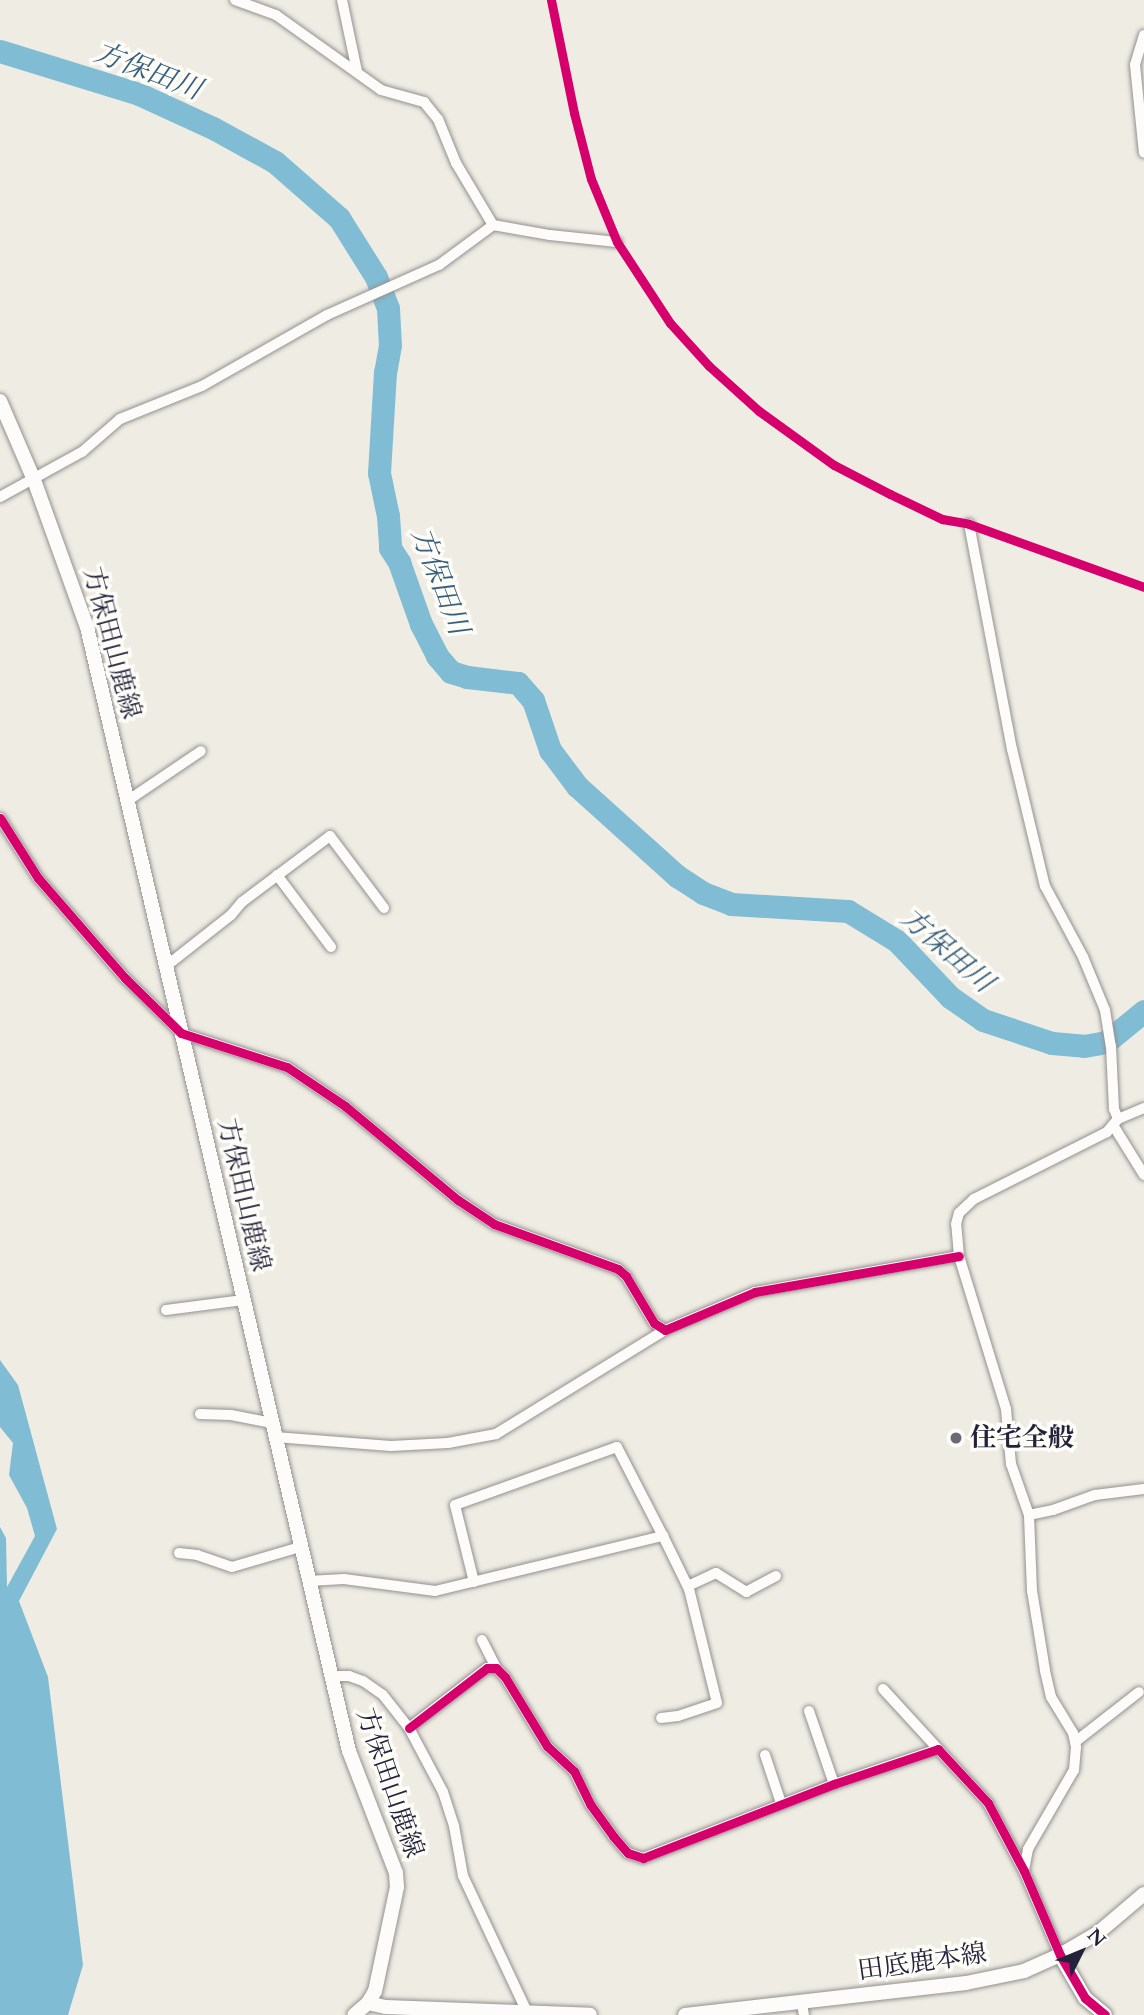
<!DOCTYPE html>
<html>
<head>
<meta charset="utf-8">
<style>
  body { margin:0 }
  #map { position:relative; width:1144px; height:2015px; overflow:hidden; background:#efece3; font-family:Cardo,"Noto Serif JP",serif }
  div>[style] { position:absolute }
  .water>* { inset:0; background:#80bdd4 }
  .river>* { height:23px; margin:-11.5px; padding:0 11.5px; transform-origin:11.5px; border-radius:11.5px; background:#80bdd4 }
  .roads { filter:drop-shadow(0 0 2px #939190) drop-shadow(0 0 2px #939190) }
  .street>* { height:10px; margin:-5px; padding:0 5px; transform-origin:5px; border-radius:5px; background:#fdfcfb }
  .secondary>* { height:14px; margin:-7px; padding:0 7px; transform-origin:7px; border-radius:7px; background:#fdfcfb }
  .cycleway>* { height:9px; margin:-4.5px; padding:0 4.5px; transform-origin:4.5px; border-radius:4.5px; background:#d6006c }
  .dots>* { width:19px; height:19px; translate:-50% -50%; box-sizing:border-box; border:4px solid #fdfcf7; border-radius:50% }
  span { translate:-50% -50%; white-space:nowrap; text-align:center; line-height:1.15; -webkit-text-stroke:7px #fdfcf7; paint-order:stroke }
  .street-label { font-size:26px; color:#22223b }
  .poi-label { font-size:26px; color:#22223b; font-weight:700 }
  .left { translate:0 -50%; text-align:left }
  .water-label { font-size:28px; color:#375f7d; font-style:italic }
  .north { position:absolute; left:1046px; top:1917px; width:70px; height:70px; -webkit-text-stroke:5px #fdfcf7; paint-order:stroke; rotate:47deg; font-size:19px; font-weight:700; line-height:28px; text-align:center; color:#22223b }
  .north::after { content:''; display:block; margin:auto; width:24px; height:32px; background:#22223b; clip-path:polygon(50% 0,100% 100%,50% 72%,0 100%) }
</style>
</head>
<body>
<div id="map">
  <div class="water">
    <div style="clip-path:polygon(0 1360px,18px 1385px,57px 1529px,19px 1601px,48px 1677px,83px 1965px,68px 2015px,0 2015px,0 1527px,6px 1538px,7px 1587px,35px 1536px,27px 1508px,9px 1475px,13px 1443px,0 1427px)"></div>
  </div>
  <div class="river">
    <div style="left:0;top:51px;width:145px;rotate:17.2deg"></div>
    <div style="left:139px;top:94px;width:81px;rotate:24.7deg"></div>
    <div style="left:213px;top:128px;width:71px;rotate:28.7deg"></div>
    <div style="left:275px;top:162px;width:85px;rotate:41.2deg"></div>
    <div style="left:339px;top:218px;width:70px;rotate:57.9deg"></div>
    <div style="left:376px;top:277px;width:33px;rotate:69deg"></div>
    <div style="left:388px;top:308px;width:37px;rotate:87deg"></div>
    <div style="left:390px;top:345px;width:27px;rotate:100deg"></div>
    <div style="left:385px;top:372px;width:101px;rotate:93.4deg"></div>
    <div style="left:379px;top:473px;width:44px;rotate:78.2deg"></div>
    <div style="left:388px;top:516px;width:32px;rotate:86deg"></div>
    <div style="left:390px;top:548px;width:17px;rotate:57deg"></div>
    <div style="left:399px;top:562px;width:66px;rotate:70.5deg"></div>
    <div style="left:421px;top:624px;width:36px;rotate:63deg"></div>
    <div style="left:437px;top:656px;width:21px;rotate:49deg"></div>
    <div style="left:451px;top:672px;width:17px;rotate:17deg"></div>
    <div style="left:467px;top:677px;width:51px;rotate:6.7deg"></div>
    <div style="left:518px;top:683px;width:23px;rotate:49deg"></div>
    <div style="left:533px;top:700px;width:53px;rotate:71.2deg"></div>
    <div style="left:550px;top:750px;width:45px;rotate:53.1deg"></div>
    <div style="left:577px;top:786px;width:135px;rotate:42deg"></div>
    <div style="left:677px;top:876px;width:31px;rotate:33deg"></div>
    <div style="left:703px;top:893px;width:30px;rotate:21deg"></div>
    <div style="left:731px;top:904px;width:117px;rotate:3.4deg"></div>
    <div style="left:848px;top:911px;width:57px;rotate:31.5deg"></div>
    <div style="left:897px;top:941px;width:77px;rotate:46.6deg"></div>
    <div style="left:950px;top:997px;width:40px;rotate:34.9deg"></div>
    <div style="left:983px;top:1020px;width:73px;rotate:18.4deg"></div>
    <div style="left:1052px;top:1043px;width:32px;rotate:5deg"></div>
    <div style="left:1084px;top:1046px;width:22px;rotate:-10deg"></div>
    <div style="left:1106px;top:1042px;width:49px;rotate:-39.2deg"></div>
  </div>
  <div class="roads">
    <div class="street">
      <div style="left:235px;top:0;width:44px;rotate:20.1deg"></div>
      <div style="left:276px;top:15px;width:129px;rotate:35.5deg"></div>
      <div style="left:381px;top:90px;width:45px;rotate:15.6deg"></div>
      <div style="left:424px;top:102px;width:22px;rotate:51deg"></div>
      <div style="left:438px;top:119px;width:48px;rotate:67.8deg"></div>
      <div style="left:456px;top:163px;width:72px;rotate:59.2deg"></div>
      <div style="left:342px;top:0;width:73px;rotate:78.1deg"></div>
      <div style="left:1144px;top:35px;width:31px;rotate:107deg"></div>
      <div style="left:1135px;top:65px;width:88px;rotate:84.2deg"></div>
      <div style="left:0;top:497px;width:94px;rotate:-28.8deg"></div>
      <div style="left:82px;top:452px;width:50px;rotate:-41deg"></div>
      <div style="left:120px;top:419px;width:88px;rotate:-21.9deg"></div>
      <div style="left:202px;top:386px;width:144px;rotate:-29.6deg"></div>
      <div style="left:327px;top:315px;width:123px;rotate:-24.1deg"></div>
      <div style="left:439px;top:265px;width:67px;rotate:-36.5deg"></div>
      <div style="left:493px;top:225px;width:58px;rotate:10deg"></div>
      <div style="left:550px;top:235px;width:67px;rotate:6deg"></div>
      <div style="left:969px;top:524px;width:229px;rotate:79.2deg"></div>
      <div style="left:1012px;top:749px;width:141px;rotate:76.5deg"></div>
      <div style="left:1045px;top:886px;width:81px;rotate:61.8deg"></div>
      <div style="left:1083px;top:957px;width:57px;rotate:67.5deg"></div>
      <div style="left:1105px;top:1010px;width:36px;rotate:81deg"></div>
      <div style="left:1111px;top:1046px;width:63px;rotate:87.3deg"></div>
      <div style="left:1114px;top:1109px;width:11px;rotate:68deg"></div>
      <div style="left:127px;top:801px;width:89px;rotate:-34deg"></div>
      <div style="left:0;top:818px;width:71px;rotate:57.7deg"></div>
      <div style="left:38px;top:878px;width:133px;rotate:49deg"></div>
      <div style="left:125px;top:978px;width:78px;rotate:44.5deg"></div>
      <div style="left:181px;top:1033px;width:111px;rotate:17.8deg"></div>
      <div style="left:287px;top:1067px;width:70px;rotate:33.9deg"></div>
      <div style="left:345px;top:1106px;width:147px;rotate:39.8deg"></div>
      <div style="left:458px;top:1200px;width:43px;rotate:33.7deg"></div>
      <div style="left:494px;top:1224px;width:132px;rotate:19.9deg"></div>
      <div style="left:618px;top:1269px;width:11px;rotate:41deg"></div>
      <div style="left:626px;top:1276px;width:55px;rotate:59.2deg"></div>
      <div style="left:654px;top:1323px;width:13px;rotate:32deg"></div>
      <div style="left:665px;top:1330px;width:98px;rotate:-22.9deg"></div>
      <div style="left:755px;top:1292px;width:207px;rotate:-10deg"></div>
      <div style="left:277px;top:875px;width:90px;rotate:53.1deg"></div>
      <div style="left:165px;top:967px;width:84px;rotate:-38.2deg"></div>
      <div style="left:231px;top:915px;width:17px;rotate:-50deg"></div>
      <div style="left:242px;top:902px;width:110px;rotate:-36.9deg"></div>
      <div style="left:330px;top:836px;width:90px;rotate:53.1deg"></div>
      <div style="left:1113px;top:1125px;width:59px;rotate:58.2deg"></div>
      <div style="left:166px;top:1310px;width:78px;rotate:-7.4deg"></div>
      <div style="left:200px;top:1414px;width:31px;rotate:2deg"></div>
      <div style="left:231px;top:1415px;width:42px;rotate:11deg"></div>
      <div style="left:275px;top:1437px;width:116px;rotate:4.4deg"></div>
      <div style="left:391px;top:1446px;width:57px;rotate:-3deg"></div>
      <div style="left:448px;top:1443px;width:49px;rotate:-10.6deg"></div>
      <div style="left:496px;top:1434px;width:198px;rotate:-31.6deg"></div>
      <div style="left:1029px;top:1515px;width:25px;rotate:-12deg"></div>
      <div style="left:1053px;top:1510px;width:45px;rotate:-19.7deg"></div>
      <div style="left:1095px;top:1495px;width:49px;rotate:-7deg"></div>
      <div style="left:179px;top:1553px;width:18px;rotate:6deg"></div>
      <div style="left:197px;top:1555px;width:37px;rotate:19deg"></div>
      <div style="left:232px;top:1567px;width:71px;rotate:-16.4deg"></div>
      <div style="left:308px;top:1581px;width:36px;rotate:-3deg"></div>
      <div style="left:344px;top:1579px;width:92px;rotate:7.5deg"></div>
      <div style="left:435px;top:1591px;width:235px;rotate:-13.6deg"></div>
      <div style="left:663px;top:1536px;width:59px;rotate:63.9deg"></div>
      <div style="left:689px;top:1589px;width:117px;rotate:76.2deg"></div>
      <div style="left:717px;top:1703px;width:41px;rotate:161.6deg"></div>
      <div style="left:678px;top:1716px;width:17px;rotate:173deg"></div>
      <div style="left:474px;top:1582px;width:79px;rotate:-103.9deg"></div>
      <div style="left:455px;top:1505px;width:172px;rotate:-19.7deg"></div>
      <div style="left:617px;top:1447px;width:100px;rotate:62.7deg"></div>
      <div style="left:688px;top:1586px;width:31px;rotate:-25deg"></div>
      <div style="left:716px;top:1573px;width:36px;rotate:32deg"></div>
      <div style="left:746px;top:1592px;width:34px;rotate:-28deg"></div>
      <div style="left:482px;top:1640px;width:31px;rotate:63deg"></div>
      <div style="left:331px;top:1676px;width:18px"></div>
      <div style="left:349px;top:1676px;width:15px;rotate:20deg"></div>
      <div style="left:363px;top:1681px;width:24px;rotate:35deg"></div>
      <div style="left:383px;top:1695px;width:42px;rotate:51.8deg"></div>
      <div style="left:409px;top:1728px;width:72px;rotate:62deg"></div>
      <div style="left:443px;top:1792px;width:36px;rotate:72deg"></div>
      <div style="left:454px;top:1826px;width:51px;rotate:79.8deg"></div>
      <div style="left:463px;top:1876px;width:150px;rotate:64.8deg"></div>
      <div style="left:883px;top:1689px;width:81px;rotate:47.5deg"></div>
      <div style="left:809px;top:1711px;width:77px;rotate:71.1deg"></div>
      <div style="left:409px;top:1728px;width:98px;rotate:-37.6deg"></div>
      <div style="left:487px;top:1668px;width:9px"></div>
      <div style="left:496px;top:1668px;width:13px;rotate:45deg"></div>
      <div style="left:505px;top:1677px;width:81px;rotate:58.7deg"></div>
      <div style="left:547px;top:1746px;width:37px;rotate:43deg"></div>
      <div style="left:574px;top:1771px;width:37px;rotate:64deg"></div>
      <div style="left:590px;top:1804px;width:39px;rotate:54deg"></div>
      <div style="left:613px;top:1836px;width:23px;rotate:49deg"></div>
      <div style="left:628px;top:1853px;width:16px;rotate:18deg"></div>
      <div style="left:643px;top:1858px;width:205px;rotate:-21.2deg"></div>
      <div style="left:834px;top:1784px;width:110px;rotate:-18.6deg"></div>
      <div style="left:938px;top:1749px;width:74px;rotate:47.2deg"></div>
      <div style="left:988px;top:1803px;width:77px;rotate:62.1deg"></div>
      <div style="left:1024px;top:1871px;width:91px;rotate:66.8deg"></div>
      <div style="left:1075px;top:1742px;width:81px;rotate:-38deg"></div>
      <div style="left:765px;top:1755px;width:51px;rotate:71.6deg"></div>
      <div style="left:1024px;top:1870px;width:21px;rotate:-79deg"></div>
      <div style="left:1028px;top:1849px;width:91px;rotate:-59.8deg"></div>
      <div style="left:1074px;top:1770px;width:23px;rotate:-85deg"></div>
      <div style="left:1076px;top:1747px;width:14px;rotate:-102deg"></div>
      <div style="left:1073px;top:1733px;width:42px;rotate:-121.4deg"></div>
      <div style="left:1051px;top:1697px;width:28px;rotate:-103deg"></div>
      <div style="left:1045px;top:1670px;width:80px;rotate:-99.3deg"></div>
      <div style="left:1032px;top:1591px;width:76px;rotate:-92.3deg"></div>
      <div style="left:1029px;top:1515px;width:54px;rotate:-109.4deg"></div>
      <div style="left:1011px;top:1464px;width:55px;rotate:-95.2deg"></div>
      <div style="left:1006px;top:1409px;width:160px;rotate:-107.1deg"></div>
      <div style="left:959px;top:1256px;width:32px;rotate:-95deg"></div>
      <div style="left:956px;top:1224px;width:11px;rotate:-75deg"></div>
      <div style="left:959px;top:1213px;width:21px;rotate:-43deg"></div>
      <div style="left:974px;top:1199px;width:149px;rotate:-26.7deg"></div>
      <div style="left:1107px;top:1132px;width:17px;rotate:-50deg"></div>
      <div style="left:1118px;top:1119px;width:28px;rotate:-23deg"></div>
      <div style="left:802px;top:2003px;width:12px;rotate:81deg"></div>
    </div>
    <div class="secondary">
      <div style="left:0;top:401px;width:86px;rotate:66.7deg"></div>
      <div style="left:34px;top:480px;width:156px;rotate:70.2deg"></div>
      <div style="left:87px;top:627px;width:1154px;rotate:76.88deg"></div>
      <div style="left:349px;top:1751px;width:131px;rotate:68.9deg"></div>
      <div style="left:396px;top:1873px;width:14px;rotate:86deg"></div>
      <div style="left:397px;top:1887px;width:106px;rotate:101.9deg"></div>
      <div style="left:375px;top:1991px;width:14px;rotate:120deg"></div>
      <div style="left:368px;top:2003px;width:18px;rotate:139deg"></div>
      <div style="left:1060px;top:1955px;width:50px;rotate:59.8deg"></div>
      <div style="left:1085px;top:1998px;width:26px;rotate:40deg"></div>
      <div style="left:368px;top:2003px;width:18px;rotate:13deg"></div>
      <div style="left:386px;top:2007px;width:204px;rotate:2.2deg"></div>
      <div style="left:685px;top:2015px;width:283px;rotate:-6.5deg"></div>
      <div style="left:966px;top:1983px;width:59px;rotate:-11.7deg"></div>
      <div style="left:1024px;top:1971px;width:39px;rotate:-24deg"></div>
      <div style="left:1060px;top:1955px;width:45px;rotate:-30.5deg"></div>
      <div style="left:1099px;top:1932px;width:59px;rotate:-40.2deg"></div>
    </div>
  </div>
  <div class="cycleway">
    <div style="left:551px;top:0;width:115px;rotate:78.5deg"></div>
    <div style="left:574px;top:113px;width:68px;rotate:75.6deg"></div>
    <div style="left:591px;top:179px;width:68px;rotate:67.6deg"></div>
    <div style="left:617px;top:242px;width:97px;rotate:56.8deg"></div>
    <div style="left:670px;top:323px;width:58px;rotate:47.8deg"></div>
    <div style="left:709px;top:366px;width:67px;rotate:42deg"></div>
    <div style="left:759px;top:411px;width:92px;rotate:35.8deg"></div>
    <div style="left:834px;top:465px;width:63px;rotate:27.4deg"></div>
    <div style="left:890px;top:494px;width:58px;rotate:25.7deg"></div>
    <div style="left:942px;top:519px;width:27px;rotate:10deg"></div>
    <div style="left:969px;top:524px;width:186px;rotate:19.8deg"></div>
    <div style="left:0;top:818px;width:71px;rotate:57.7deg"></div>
    <div style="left:38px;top:878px;width:133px;rotate:49deg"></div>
    <div style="left:125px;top:978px;width:78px;rotate:44.5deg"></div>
    <div style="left:181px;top:1033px;width:111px;rotate:17.8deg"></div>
    <div style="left:287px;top:1067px;width:70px;rotate:33.9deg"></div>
    <div style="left:345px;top:1106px;width:147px;rotate:39.8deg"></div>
    <div style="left:458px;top:1200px;width:43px;rotate:33.7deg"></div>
    <div style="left:494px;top:1224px;width:132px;rotate:19.9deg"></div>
    <div style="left:618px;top:1269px;width:11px;rotate:41deg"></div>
    <div style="left:626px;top:1276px;width:55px;rotate:59.2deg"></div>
    <div style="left:654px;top:1323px;width:13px;rotate:32deg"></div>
    <div style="left:665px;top:1330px;width:98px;rotate:-22.9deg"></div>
    <div style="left:755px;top:1292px;width:207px;rotate:-10deg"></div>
    <div style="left:409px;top:1728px;width:98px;rotate:-37.6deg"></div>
    <div style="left:487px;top:1668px;width:9px"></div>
    <div style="left:496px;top:1668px;width:13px;rotate:45deg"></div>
    <div style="left:505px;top:1677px;width:81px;rotate:58.7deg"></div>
    <div style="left:547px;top:1746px;width:37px;rotate:43deg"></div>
    <div style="left:574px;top:1771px;width:37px;rotate:64deg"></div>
    <div style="left:590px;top:1804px;width:39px;rotate:54deg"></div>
    <div style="left:613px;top:1836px;width:23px;rotate:49deg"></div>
    <div style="left:628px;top:1853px;width:16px;rotate:18deg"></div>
    <div style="left:643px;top:1858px;width:205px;rotate:-21.2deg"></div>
    <div style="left:834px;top:1784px;width:110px;rotate:-18.6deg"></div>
    <div style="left:938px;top:1749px;width:74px;rotate:47.2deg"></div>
    <div style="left:988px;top:1803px;width:77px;rotate:62.1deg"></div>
    <div style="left:1024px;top:1871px;width:91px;rotate:66.8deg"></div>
    <div style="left:1060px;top:1955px;width:50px;rotate:59.8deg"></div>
    <div style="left:1085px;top:1998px;width:26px;rotate:40deg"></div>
  </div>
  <div class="dots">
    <div style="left:956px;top:1438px;background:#6a6976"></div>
  </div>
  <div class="street-label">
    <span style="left:112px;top:643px;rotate:75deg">方保田山鹿線</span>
    <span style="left:244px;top:1195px;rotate:77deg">方保田山鹿線</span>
    <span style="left:390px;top:1783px;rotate:71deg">方保田山鹿線</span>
    <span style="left:922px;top:1962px;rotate:-8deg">田底鹿本線</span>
  </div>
  <div class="poi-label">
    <span class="left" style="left:970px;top:1438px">住宅全般</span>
  </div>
  <div class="water-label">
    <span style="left:148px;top:71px;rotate:21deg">方保田川</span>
    <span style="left:440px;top:581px;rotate:69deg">方保田川</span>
    <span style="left:947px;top:950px;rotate:41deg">方保田川</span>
  </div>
  <div class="north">N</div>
</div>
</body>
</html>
